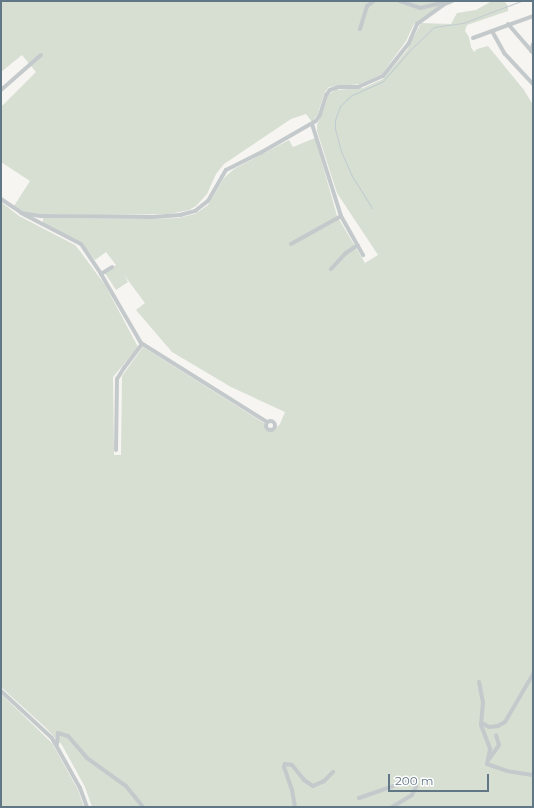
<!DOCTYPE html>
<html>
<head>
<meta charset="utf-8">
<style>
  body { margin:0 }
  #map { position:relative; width:534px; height:808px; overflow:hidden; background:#f6f5f1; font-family:Montserrat,sans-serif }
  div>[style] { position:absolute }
  .green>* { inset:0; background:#d7ded2 }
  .stream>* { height:1px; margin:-0.5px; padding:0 0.5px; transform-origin:0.5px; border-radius:0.5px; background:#c0ccd1 }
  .minor>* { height:4px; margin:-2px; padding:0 2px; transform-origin:2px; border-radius:2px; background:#c4c9cb }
  .minor>.ring { margin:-2px; padding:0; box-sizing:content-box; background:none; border:4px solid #c4c9cb; border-radius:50% }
  span { translate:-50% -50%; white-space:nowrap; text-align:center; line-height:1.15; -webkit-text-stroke:4px #fff; paint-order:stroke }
  .frame { position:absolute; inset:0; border:2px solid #617785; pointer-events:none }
  .scale { position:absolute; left:388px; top:774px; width:101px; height:18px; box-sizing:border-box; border:2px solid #617785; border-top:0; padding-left:5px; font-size:12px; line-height:14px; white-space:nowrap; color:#617785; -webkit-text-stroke:3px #fff; paint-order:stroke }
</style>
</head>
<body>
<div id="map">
  <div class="green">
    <div style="clip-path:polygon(1px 1px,447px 1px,414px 24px,406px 41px,382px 74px,360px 84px,329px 87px,324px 93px,318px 114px,312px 122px,306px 114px,291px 119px,224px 164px,216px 174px,207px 194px,196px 206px,189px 210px,169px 214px,97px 215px,35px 214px,21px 211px,14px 206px,30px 181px,1px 162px,1px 107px,36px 72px,22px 55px,1px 72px)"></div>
    <div style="clip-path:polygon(492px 1px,505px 2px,508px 6px,508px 11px,467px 25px,465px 31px,469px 37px,471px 47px,474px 52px,477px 49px,488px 46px,524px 90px,533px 105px,533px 807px,92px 807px,85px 787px,62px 745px,46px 728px,1px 687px,1px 202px,19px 216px,75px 245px,80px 251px,105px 285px,138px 347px,113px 377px,114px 455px,121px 455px,122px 376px,143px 347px,264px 423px,266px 429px,275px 429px,280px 424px,285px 412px,231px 387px,172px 352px,136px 310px,145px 303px,124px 275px,128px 282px,116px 290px,105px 273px,116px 265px,106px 252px,95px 260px,80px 242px,43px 223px,43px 218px,147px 219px,178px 218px,195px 214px,208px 205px,224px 178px,234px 169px,289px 140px,293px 147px,315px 138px,337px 216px,365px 263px,378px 255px,337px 193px,317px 131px,317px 125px,323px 112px,328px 95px,336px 90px,363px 88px,383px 79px,407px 50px,421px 23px,451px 24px,457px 13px,476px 10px)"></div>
    <div style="clip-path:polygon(1px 694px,52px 743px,78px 790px,84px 807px,1px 807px)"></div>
  </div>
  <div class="stream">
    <div style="left:372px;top:208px;width:38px;rotate:-122deg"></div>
    <div style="left:352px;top:176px;width:27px;rotate:-114deg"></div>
    <div style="left:341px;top:151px;width:24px;rotate:-105deg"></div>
    <div style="left:335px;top:128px;width:8px;rotate:-90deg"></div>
    <div style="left:335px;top:120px;width:15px;rotate:-70deg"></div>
    <div style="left:340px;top:106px;width:16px;rotate:-43deg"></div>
    <div style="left:352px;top:95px;width:34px;rotate:-24deg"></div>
    <div style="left:383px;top:81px;width:38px;rotate:-49deg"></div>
    <div style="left:408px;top:52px;width:36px;rotate:-44deg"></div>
    <div style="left:434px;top:27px;width:29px;rotate:-8deg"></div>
    <div style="left:463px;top:23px;width:62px;rotate:-20.8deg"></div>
  </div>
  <div class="minor">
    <div style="left:400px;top:1px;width:21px;rotate:19deg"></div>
    <div style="left:420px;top:8px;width:26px;rotate:-13deg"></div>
    <div style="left:508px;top:24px;width:38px;rotate:49deg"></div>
    <div style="left:360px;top:29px;width:24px;rotate:-73deg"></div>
    <div style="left:367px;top:6px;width:9px;rotate:-36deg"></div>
    <div style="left:492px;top:31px;width:26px;rotate:61deg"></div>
    <div style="left:505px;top:54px;width:41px;rotate:47deg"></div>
    <div style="left:473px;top:38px;width:64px;rotate:-20.1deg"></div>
    <div style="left:531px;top:51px;width:7px;rotate:-74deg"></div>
    <div style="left:1px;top:90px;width:53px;rotate:-41.2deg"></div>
    <div style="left:312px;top:124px;width:96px;rotate:72.5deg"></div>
    <div style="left:341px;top:216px;width:45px;rotate:60.6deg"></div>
    <div style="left:1px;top:199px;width:29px;rotate:34deg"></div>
    <div style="left:25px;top:215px;width:63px;rotate:27.4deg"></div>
    <div style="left:81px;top:244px;width:36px;rotate:56deg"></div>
    <div style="left:101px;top:274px;width:80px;rotate:59.9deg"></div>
    <div style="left:141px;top:343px;width:149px;rotate:32.1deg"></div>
    <div style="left:21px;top:213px;width:20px;rotate:9deg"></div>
    <div style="left:41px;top:216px;width:112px;rotate:0.5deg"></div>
    <div style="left:153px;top:217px;width:27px;rotate:-4deg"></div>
    <div style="left:180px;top:215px;width:16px;rotate:-15deg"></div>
    <div style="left:195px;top:211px;width:16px;rotate:-38deg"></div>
    <div style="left:208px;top:201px;width:36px;rotate:-60deg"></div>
    <div style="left:226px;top:170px;width:40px;rotate:-26.6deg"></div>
    <div style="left:262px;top:152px;width:62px;rotate:-29.9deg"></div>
    <div style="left:316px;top:121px;width:7px;rotate:-56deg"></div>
    <div style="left:320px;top:115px;width:21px;rotate:-73deg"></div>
    <div style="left:326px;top:95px;width:6px;rotate:-51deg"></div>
    <div style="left:330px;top:90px;width:9px;rotate:-18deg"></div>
    <div style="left:339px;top:87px;width:19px"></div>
    <div style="left:358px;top:87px;width:27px;rotate:-24deg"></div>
    <div style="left:383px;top:76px;width:42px;rotate:-51.8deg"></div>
    <div style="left:409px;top:43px;width:21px;rotate:-67deg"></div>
    <div style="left:417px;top:24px;width:34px;rotate:-36deg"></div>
    <div style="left:445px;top:4px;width:8px;rotate:-23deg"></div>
    <div style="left:291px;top:244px;width:57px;rotate:-29.2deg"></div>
    <div style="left:331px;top:269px;width:22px;rotate:-47deg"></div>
    <div style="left:346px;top:253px;width:14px;rotate:-34deg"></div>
    <div style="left:101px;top:274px;width:13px;rotate:-32deg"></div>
    <div class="ring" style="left:265.5px;top:420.5px;width:5px;height:5px"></div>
    <div style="left:116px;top:450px;width:71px;rotate:-89.2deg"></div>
    <div style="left:117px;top:379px;width:13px;rotate:-58deg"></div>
    <div style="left:124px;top:368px;width:30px;rotate:-53deg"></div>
    <div style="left:479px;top:682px;width:20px;rotate:79deg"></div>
    <div style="left:483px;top:702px;width:23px;rotate:95deg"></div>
    <div style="left:481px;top:725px;width:26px;rotate:69deg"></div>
    <div style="left:490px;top:749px;width:15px;rotate:101deg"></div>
    <div style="left:487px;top:764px;width:21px;rotate:19deg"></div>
    <div style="left:507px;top:771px;width:26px;rotate:9deg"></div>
    <div style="left:1px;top:691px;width:69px;rotate:42.7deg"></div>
    <div style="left:52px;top:738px;width:57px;rotate:60.8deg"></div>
    <div style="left:80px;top:788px;width:20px;rotate:70deg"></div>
    <div style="left:482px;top:723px;width:8px;rotate:30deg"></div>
    <div style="left:489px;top:727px;width:9px;rotate:-6deg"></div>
    <div style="left:498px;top:726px;width:8px;rotate:-30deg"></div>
    <div style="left:505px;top:722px;width:56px;rotate:-59.7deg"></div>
    <div style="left:57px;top:744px;width:11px;rotate:-85deg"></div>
    <div style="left:58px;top:733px;width:10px;rotate:17deg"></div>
    <div style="left:68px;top:736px;width:29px;rotate:49deg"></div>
    <div style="left:87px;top:758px;width:48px;rotate:35.7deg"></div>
    <div style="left:126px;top:786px;width:27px;rotate:51deg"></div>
    <div style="left:489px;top:759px;width:17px;rotate:-54deg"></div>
    <div style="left:499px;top:745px;width:10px;rotate:-107deg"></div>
    <div style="left:359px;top:798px;width:49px;rotate:-19.2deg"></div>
    <div style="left:405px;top:782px;width:9px"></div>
    <div style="left:414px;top:782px;width:5px;rotate:68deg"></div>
    <div style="left:416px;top:787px;width:9px;rotate:117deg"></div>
    <div style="left:412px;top:795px;width:23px;rotate:149deg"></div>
    <div style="left:295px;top:807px;width:17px;rotate:-100deg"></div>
    <div style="left:292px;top:790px;width:24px;rotate:-109deg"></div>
    <div style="left:284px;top:767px;width:3px;rotate:-72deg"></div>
    <div style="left:285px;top:764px;width:7px;rotate:8deg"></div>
    <div style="left:292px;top:765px;width:19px;rotate:51deg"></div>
    <div style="left:304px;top:780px;width:11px;rotate:34deg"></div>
    <div style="left:313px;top:786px;width:12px;rotate:-24deg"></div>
    <div style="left:324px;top:781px;width:13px;rotate:-45deg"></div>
  </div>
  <div class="frame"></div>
  <div class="scale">200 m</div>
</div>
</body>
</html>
